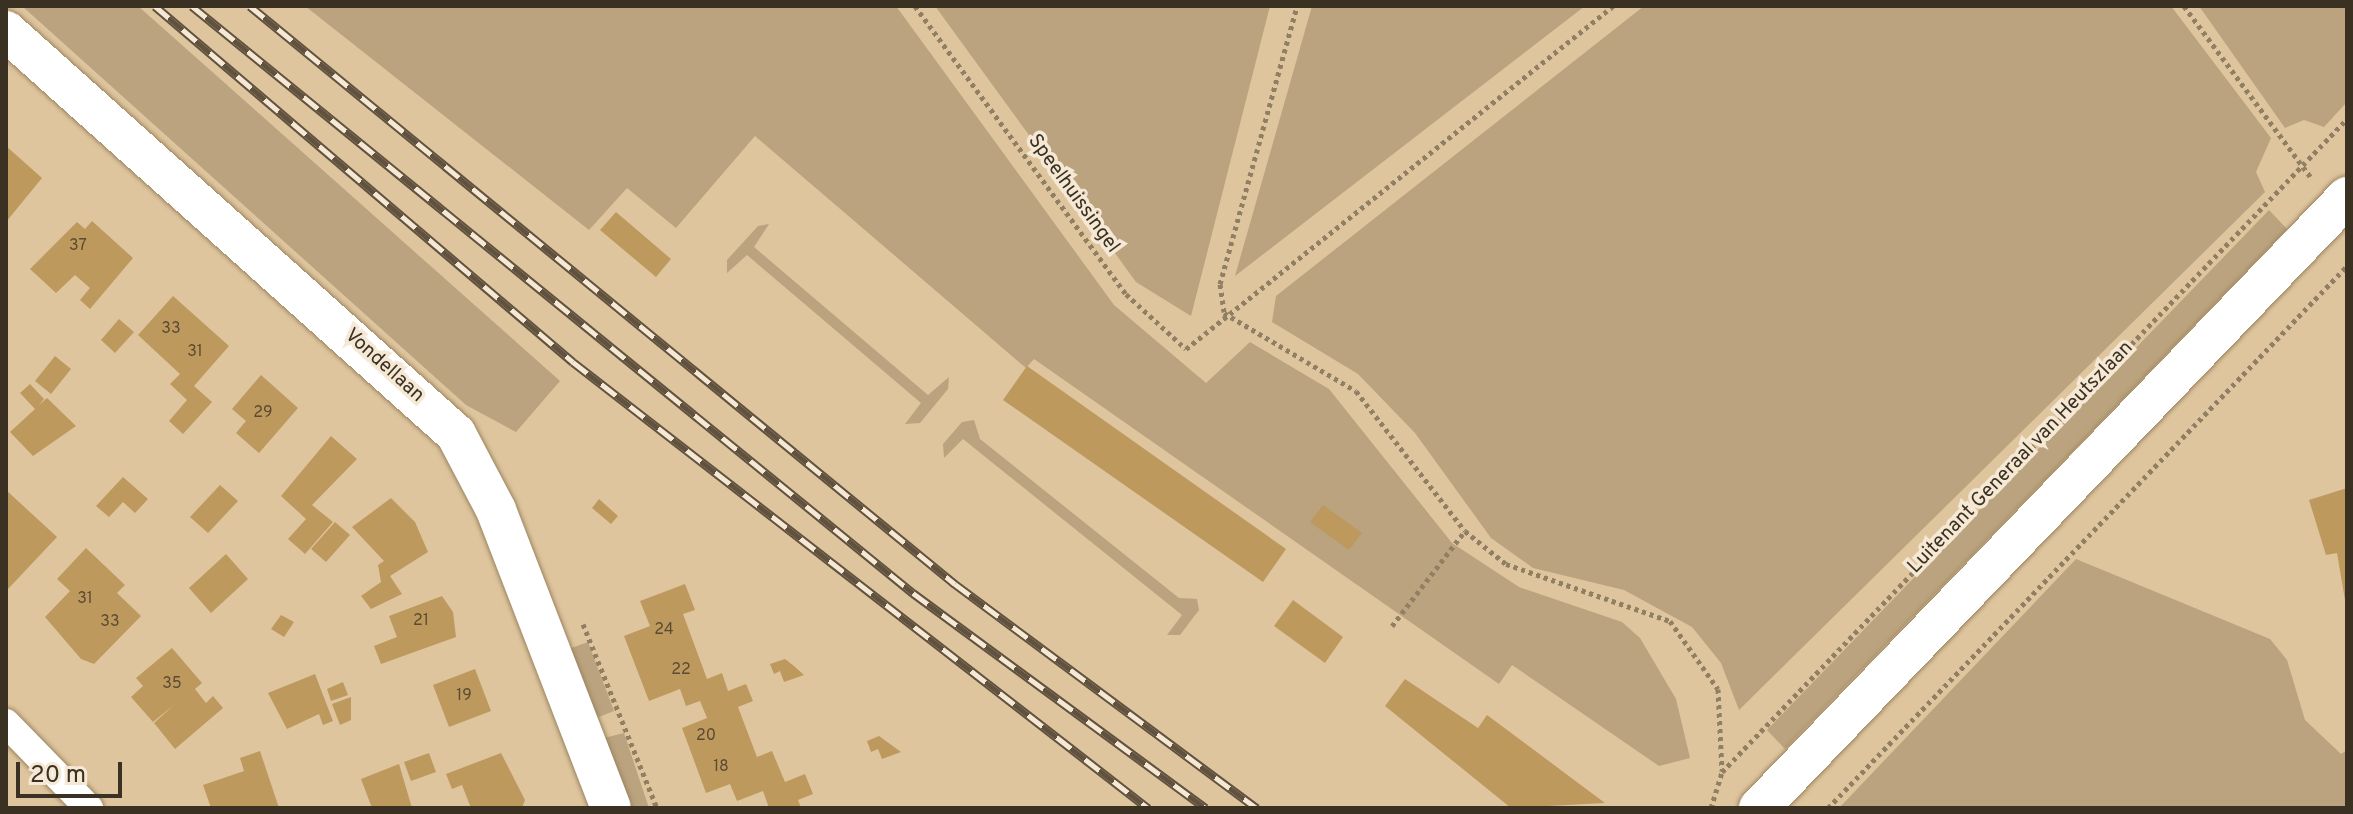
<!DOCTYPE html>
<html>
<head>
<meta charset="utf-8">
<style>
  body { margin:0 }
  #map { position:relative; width:2353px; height:814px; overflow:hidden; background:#dec59e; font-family:Overpass,sans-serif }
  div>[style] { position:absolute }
  .green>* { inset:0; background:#baa37e }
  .building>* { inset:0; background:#bd995e }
  .path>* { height:5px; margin-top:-2.5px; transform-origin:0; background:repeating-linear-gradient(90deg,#917f64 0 4px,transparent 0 8px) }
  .roads { filter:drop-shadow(0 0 2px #9b845f) drop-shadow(0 0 2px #9b845f) }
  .street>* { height:28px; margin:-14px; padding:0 14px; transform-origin:14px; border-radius:14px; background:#fff }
  .secondary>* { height:40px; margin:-20px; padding:0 20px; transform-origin:20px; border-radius:20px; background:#fff }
  .rail>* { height:9px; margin-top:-4.5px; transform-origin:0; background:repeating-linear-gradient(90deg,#f5e8d4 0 18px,#60523e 0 36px); box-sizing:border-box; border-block:2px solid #60523e }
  span { translate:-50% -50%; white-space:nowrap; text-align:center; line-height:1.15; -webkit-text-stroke:7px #f5e8d4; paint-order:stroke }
  .number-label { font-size:16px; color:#5c4b31 }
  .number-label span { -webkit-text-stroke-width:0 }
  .street-label { font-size:20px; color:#3b3122 }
  .frame { position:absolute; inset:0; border:8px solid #3b3122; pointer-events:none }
  .scale { position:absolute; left:16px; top:762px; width:106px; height:36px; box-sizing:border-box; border:4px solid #3b3122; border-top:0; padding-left:10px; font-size:24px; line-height:28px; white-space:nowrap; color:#3b3122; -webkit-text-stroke:6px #f5e8d4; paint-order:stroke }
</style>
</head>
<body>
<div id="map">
  <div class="green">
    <div style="clip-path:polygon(22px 6px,138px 6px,560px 381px,516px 432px,466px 405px)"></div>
    <div style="clip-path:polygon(305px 6px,896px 6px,1114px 305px,1206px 383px,1250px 342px,1329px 389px,1452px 543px,1519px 587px,1622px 622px,1640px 638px,1676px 699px,1690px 758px,1659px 766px,1512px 665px,1499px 684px,1034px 359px,1026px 368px,755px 136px,676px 228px,627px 188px,589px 230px)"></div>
    <div style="clip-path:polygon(935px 6px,1270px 6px,1191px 316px,1136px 282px)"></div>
    <div style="clip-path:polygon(1312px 6px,1585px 6px,1235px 276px)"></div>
    <div style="clip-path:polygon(1644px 6px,2171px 6px,2271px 138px,2256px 172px,2265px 192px,1739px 710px,1721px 663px,1692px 627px,1624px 590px,1533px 568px,1491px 538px,1415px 433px,1358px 374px,1272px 322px,1276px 296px)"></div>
    <div style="clip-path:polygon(2199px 6px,2347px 6px,2347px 102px,2324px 127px,2304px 120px,2285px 128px)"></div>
    <div style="clip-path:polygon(2269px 210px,2287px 229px,1785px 749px,1767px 730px)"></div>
    <div style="clip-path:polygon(769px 224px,754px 247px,928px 395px,949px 377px,948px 389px,920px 423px,905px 424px,921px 403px,747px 255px,727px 273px,727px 260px,758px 226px)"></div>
    <div style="clip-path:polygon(974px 420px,980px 439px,1179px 598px,1197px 599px,1199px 610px,1180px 635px,1167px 635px,1182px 615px,963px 439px,944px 458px,943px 444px,962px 422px)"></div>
    <div style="clip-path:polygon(2076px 559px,2270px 639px,2287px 660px,2305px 720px,2341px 754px,2347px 750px,2347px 808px,1839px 808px)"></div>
    <div style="clip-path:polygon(588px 642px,614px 711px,591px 720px,566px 650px)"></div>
    <div style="clip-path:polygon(624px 733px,649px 808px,629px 808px,604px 738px)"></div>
  </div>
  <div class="building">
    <div style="clip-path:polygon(6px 146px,42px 178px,6px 222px)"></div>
    <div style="clip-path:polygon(616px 212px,671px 259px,656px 277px,600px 230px)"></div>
    <div style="clip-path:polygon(92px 221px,133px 258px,90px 309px,80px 300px,90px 288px,75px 275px,56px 293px,30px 269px,77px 222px,85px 229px)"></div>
    <div style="clip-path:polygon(173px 296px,229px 346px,194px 386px,212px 402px,183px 434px,169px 421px,187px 400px,170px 384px,180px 374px,138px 335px)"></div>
    <div style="clip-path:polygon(119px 319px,134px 332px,115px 353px,101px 340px)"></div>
    <div style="clip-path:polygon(55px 356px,71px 369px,51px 394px,35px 381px)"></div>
    <div style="clip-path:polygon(1027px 366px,1286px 549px,1263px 582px,1003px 400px)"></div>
    <div style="clip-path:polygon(261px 375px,298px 408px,259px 453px,236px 433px,246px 421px,232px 409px)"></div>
    <div style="clip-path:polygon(30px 384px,44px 399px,39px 405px,47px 398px,76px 426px,33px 456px,10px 432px,35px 409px,20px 393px)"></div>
    <div style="clip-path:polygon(331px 436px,357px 459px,312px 505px,333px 522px,305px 554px,288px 539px,306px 519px,281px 496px)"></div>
    <div style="clip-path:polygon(123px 477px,148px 499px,135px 513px,123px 502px,109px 517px,96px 506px)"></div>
    <div style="clip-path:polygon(220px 485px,238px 501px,208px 533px,190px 517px)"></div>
    <div style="clip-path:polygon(2347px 488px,2347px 606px,2346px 606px,2337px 553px,2326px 555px,2309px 500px)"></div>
    <div style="clip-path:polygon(6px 490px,57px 537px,8px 589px,6px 587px)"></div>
    <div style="clip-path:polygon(391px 498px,415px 522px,428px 552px,390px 576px,402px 594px,371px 609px,361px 596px,381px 582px,378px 565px,384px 561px,352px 527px)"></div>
    <div style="clip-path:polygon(599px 499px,618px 516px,611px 524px,592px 508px)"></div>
    <div style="clip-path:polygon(1323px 505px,1362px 533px,1349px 550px,1310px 522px)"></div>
    <div style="clip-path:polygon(335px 522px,350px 535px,326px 562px,311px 549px)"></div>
    <div style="clip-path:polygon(86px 548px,125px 585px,117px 593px,141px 616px,94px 664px,81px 659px,45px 617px,70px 591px,57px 579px)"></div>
    <div style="clip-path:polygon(226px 554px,248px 579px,211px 613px,189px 588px)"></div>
    <div style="clip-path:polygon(685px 584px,695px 610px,683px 614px,707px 679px,722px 673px,728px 691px,746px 684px,753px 701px,738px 707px,757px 757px,772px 751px,785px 782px,805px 774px,813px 794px,798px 800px,801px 808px,769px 808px,763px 791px,737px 801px,730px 784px,706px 793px,682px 728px,707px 718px,700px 701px,686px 706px,680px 689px,649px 701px,624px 636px,650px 626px,640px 601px)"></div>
    <div style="clip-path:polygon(442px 596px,453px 612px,456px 637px,381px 664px,374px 646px,397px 637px,389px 616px)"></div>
    <div style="clip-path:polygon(1293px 600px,1343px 637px,1325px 663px,1274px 626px)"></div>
    <div style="clip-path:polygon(281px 615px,294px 622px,284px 637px,271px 629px)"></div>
    <div style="clip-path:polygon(172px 648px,202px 683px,195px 689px,206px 703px,213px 696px,223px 708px,175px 749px,154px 723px,175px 704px,153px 722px,131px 697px,143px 686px,136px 678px)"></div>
    <div style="clip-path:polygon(785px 659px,794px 666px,804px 675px,784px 682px,780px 671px,774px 674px,770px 664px)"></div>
    <div style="clip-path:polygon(475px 669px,491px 711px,449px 727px,433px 685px)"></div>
    <div style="clip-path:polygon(315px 674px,333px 721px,323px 725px,319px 714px,287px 729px,268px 693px)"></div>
    <div style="clip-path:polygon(1405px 679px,1478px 728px,1487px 715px,1605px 803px,1511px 808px,1385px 706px)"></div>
    <div style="clip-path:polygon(343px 682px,348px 695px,331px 701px,327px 689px)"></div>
    <div style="clip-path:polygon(351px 697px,351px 720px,340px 725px,332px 704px)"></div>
    <div style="clip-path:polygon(879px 736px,901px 752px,882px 759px,878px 749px,871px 752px,867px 741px)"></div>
    <div style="clip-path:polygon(260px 751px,279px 808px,211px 808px,203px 785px,244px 771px,240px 758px)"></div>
    <div style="clip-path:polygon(429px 753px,436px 772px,411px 781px,404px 762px)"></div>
    <div style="clip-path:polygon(501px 753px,525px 800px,522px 808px,471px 808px,462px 785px,452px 789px,446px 774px)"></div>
    <div style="clip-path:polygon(399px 764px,412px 808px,372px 808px,361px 779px)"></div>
  </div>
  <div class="path">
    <div style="left:915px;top:6px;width:357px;rotate:53.8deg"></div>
    <div style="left:1126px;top:294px;width:81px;rotate:42.5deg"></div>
    <div style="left:1186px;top:349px;width:548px;rotate:-38.77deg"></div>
    <div style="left:2184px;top:6px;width:215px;rotate:53.5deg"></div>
    <div style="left:1224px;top:312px;width:28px;rotate:-98deg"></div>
    <div style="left:1220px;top:284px;width:288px;rotate:-74.5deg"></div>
    <div style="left:1224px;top:313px;width:153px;rotate:30.6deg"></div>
    <div style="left:1356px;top:391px;width:177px;rotate:52.1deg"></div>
    <div style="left:1465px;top:531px;width:53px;rotate:38.8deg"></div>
    <div style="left:1506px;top:564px;width:174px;rotate:19.2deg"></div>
    <div style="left:1670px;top:621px;width:83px;rotate:54.8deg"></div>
    <div style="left:1718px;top:689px;width:82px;rotate:87.2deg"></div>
    <div style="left:583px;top:624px;width:198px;rotate:68.1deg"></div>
    <div style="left:1392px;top:626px;width:120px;rotate:-52.5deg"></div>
    <div style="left:1711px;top:808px;width:38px;rotate:-73deg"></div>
    <div style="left:1722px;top:772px;width:904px;rotate:-46.26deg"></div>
    <div style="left:1828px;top:808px;width:750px;rotate:-46.24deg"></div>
  </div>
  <div class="roads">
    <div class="street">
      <div style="left:6px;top:723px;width:119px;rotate:45.7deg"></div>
    </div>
    <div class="secondary">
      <div style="left:6px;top:31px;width:604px;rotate:41.85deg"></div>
      <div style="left:456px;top:434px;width:86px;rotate:62.2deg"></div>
      <div style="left:496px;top:510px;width:319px;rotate:68.9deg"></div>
      <div style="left:1759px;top:808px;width:848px;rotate:-46.1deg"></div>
    </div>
  </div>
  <div class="rail">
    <div style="left:155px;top:6px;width:549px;rotate:40.42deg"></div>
    <div style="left:573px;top:362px;width:728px;rotate:37.8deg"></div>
    <div style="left:192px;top:6px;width:930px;rotate:39.15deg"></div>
    <div style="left:913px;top:593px;width:363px;rotate:36.3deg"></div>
    <div style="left:250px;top:6px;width:912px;rotate:39.35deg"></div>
    <div style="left:955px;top:584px;width:376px;rotate:36.6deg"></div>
  </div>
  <div class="number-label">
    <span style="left:78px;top:246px">37</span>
    <span style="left:171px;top:329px">33</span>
    <span style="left:195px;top:352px">31</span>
    <span style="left:263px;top:413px">29</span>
    <span style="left:85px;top:599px">31</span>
    <span style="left:421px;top:621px">21</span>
    <span style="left:110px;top:622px">33</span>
    <span style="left:664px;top:630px">24</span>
    <span style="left:681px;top:670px">22</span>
    <span style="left:172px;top:684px">35</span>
    <span style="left:464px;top:696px">19</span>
    <span style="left:706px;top:736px">20</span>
    <span style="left:721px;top:767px">18</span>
  </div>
  <div class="street-label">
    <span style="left:1073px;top:194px;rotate:54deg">Speelhuissingel</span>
    <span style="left:384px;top:366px;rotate:42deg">Vondellaan</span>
    <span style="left:2021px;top:458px;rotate:-46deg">Luitenant Generaal van Heutszlaan</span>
  </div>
  <div class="frame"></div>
  <div class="scale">20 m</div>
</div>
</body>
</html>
